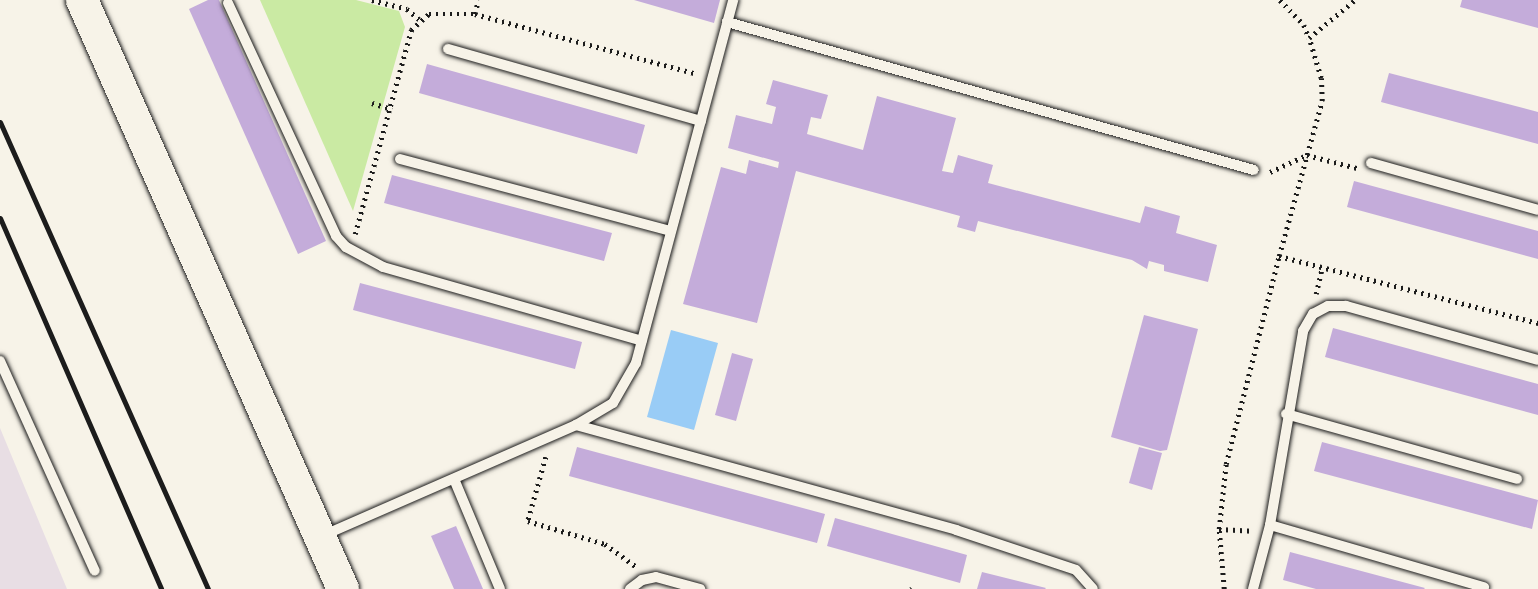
<!DOCTYPE html>
<html>
<head>
<meta charset="utf-8">
<style>
  body { margin:0 }
  #map { position:relative; width:1538px; height:589px; overflow:hidden; background:#f7f3e8; font-family:Kalam,sans-serif }
  div>[style] { position:absolute }
  .built>* { inset:0; background:#e8dee4 }
  .green>* { inset:0; background:#caeaa3 }
  .water>* { inset:0; background:#99ccf6 }
  .building>* { inset:0; background:#c4acda }
  .path>* { height:4.5px; margin-top:-2.25px; transform-origin:0; background:repeating-linear-gradient(90deg,#1c1c1c 0 2px,transparent 0 7px) }
  .roads { filter:drop-shadow(0 0 2px #1c1c1c) drop-shadow(0 0 2px #1c1c1c) }
  .lane>* { height:10px; margin:-5px; padding:0 5px; transform-origin:5px; border-radius:5px; background:#f7f3e8 }
  .secondary>* { height:32px; margin:-16px; padding:0 16px; transform-origin:16px; border-radius:16px; background:#f7f3e8 }
  .rail>* { height:5px; margin:-2.5px; padding:0 2.5px; transform-origin:2.5px; border-radius:2.5px; background:#1c1c1c }
  span { translate:-50% -50%; white-space:nowrap; text-align:center; line-height:1.15; -webkit-text-stroke:5px #f7f3e8; paint-order:stroke }
</style>
</head>
<body>
<div id="map">
  <div class="built">
    <div style="clip-path:polygon(0 428px,67px 589px,0 589px)"></div>
  </div>
  <div class="green">
    <div style="clip-path:polygon(260px 0,356px 0,399px 11px,405px 27px,353px 211px)"></div>
  </div>
  <div class="water">
    <div style="clip-path:polygon(671px 330px,718px 343px,694px 430px,647px 417px)"></div>
  </div>
  <div class="building">
    <div style="clip-path:polygon(208px 0,219px 0,326px 241px,298px 254px,189px 9px)"></div>
    <div style="clip-path:polygon(634px 0,720px 0,714px 23px)"></div>
    <div style="clip-path:polygon(1462px 0,1538px 0,1538px 28px,1460px 7px)"></div>
    <div style="clip-path:polygon(427px 64px,645px 125px,637px 154px,419px 93px)"></div>
    <div style="clip-path:polygon(1389px 73px,1538px 112px,1538px 144px,1381px 102px)"></div>
    <div style="clip-path:polygon(773px 80px,828px 95px,821px 119px,811px 117px,807px 134px,863px 150px,877px 96px,956px 118px,942px 171px,953px 173px,958px 155px,993px 165px,988px 183px,1140px 223px,1145px 206px,1180px 216px,1176px 233px,1217px 245px,1208px 282px,1164px 271px,1164px 265px,1149px 261px,1147px 269px,1132px 260px,978px 221px,975px 232px,957px 227px,960px 216px,796px 171px,757px 323px,683px 304px,721px 167px,746px 174px,749px 160px,778px 168px,779px 162px,728px 148px,736px 115px,772px 124px,776px 107px,766px 104px)"></div>
    <div style="clip-path:polygon(392px 175px,612px 233px,604px 261px,384px 203px)"></div>
    <div style="clip-path:polygon(1354px 181px,1538px 231px,1538px 259px,1347px 207px)"></div>
    <div style="clip-path:polygon(360px 283px,582px 342px,575px 369px,353px 310px)"></div>
    <div style="clip-path:polygon(1144px 315px,1198px 329px,1167px 450px,1160px 451px,1111px 437px)"></div>
    <div style="clip-path:polygon(1333px 328px,1538px 384px,1538px 415px,1325px 357px)"></div>
    <div style="clip-path:polygon(732px 353px,753px 359px,736px 421px,715px 415px)"></div>
    <div style="clip-path:polygon(1322px 442px,1538px 500px,1532px 529px,1314px 471px)"></div>
    <div style="clip-path:polygon(577px 447px,825px 514px,817px 543px,569px 476px)"></div>
    <div style="clip-path:polygon(1139px 447px,1162px 453px,1152px 490px,1129px 483px)"></div>
    <div style="clip-path:polygon(835px 518px,967px 555px,960px 583px,827px 546px)"></div>
    <div style="clip-path:polygon(456px 526px,483px 589px,454px 589px,431px 536px)"></div>
    <div style="clip-path:polygon(1290px 552px,1425px 588px,1424px 589px,1316px 589px,1283px 580px)"></div>
    <div style="clip-path:polygon(982px 572px,1046px 588px,1045px 589px,977px 589px)"></div>
  </div>
  <div class="path">
    <div style="left:372px;top:0;width:36px;rotate:14deg"></div>
    <div style="left:407px;top:9px;width:16px;rotate:40deg"></div>
    <div style="left:1280px;top:0;width:35px;rotate:46deg"></div>
    <div style="left:1304px;top:25px;width:14px;rotate:69deg"></div>
    <div style="left:475px;top:14px;width:14px;rotate:-78deg"></div>
    <div style="left:372px;top:103px;width:21px;rotate:17deg"></div>
    <div style="left:1270px;top:172px;width:41px;rotate:-24.7deg"></div>
    <div style="left:1307px;top:155px;width:52px;rotate:14.6deg"></div>
    <div style="left:355px;top:234px;width:212px;rotate:-74.6deg"></div>
    <div style="left:411px;top:30px;width:24px;rotate:-42deg"></div>
    <div style="left:429px;top:14px;width:46px"></div>
    <div style="left:475px;top:14px;width:230px;rotate:15.1deg"></div>
    <div style="left:1279px;top:256px;width:161px;rotate:-74.5deg"></div>
    <div style="left:1322px;top:101px;width:23px;rotate:-92deg"></div>
    <div style="left:1321px;top:78px;width:42px;rotate:-106.7deg"></div>
    <div style="left:1309px;top:38px;width:60px;rotate:-39.6deg"></div>
    <div style="left:1316px;top:294px;width:28px;rotate:-77deg"></div>
    <div style="left:546px;top:457px;width:66px;rotate:105.7deg"></div>
    <div style="left:528px;top:521px;width:80px;rotate:16.6deg"></div>
    <div style="left:605px;top:544px;width:39px;rotate:36deg"></div>
    <div style="left:1219px;top:529px;width:65px;rotate:-83.9deg"></div>
    <div style="left:1226px;top:464px;width:215px;rotate:-75.7deg"></div>
    <div style="left:1279px;top:256px;width:268px;rotate:14.5deg"></div>
    <div style="left:911px;top:589px;width:1px;rotate:-45deg"></div>
    <div style="left:1224px;top:589px;width:60px;rotate:-94.8deg"></div>
    <div style="left:1219px;top:529px;width:33px;rotate:3deg"></div>
  </div>
  <div class="roads">
    <div class="lane">
      <div style="left:228px;top:3px;width:257px;rotate:65.1deg"></div>
      <div style="left:336px;top:236px;width:15px;rotate:48deg"></div>
      <div style="left:346px;top:247px;width:42px;rotate:28.4deg"></div>
      <div style="left:383px;top:267px;width:269px;rotate:15.9deg"></div>
      <div style="left:727px;top:22px;width:547px;rotate:15.69deg"></div>
      <div style="left:448px;top:49px;width:263px;rotate:15.9deg"></div>
      <div style="left:400px;top:159px;width:280px;rotate:14.9deg"></div>
      <div style="left:1371px;top:163px;width:173px;rotate:15.7deg"></div>
      <div style="left:0;top:361px;width:230px;rotate:65.7deg"></div>
      <div style="left:1286px;top:414px;width:240px;rotate:15.7deg"></div>
      <div style="left:576px;top:425px;width:394px;rotate:15.4deg"></div>
      <div style="left:956px;top:530px;width:126px;rotate:18.4deg"></div>
      <div style="left:1076px;top:570px;width:25px;rotate:48deg"></div>
      <div style="left:454px;top:479px;width:119px;rotate:67.3deg"></div>
      <div style="left:1270px;top:525px;width:223px;rotate:16.2deg"></div>
      <div style="left:322px;top:536px;width:277px;rotate:-23.6deg"></div>
      <div style="left:576px;top:425px;width:43px;rotate:-30.7deg"></div>
      <div style="left:613px;top:403px;width:46px;rotate:-60.1deg"></div>
      <div style="left:636px;top:363px;width:376px;rotate:-75deg"></div>
      <div style="left:630px;top:589px;width:15px;rotate:-37deg"></div>
      <div style="left:642px;top:580px;width:14px;rotate:-12deg"></div>
      <div style="left:656px;top:577px;width:46px;rotate:15.3deg"></div>
      <div style="left:1253px;top:589px;width:66px;rotate:-75.1deg"></div>
      <div style="left:1270px;top:525px;width:197px;rotate:-80.3deg"></div>
      <div style="left:1303px;top:331px;width:20px;rotate:-60deg"></div>
      <div style="left:1313px;top:314px;width:17px;rotate:-28deg"></div>
      <div style="left:1328px;top:306px;width:18px"></div>
      <div style="left:1346px;top:306px;width:199px;rotate:15.7deg"></div>
    </div>
    <div class="secondary">
      <div style="left:82px;top:0;width:644px;rotate:66.1deg"></div>
    </div>
  </div>
  <div class="rail">
    <div style="left:0;top:122px;width:511px;rotate:65.99deg"></div>
    <div style="left:0;top:218px;width:404px;rotate:66.5deg"></div>
  </div>
</div>
</body>
</html>
